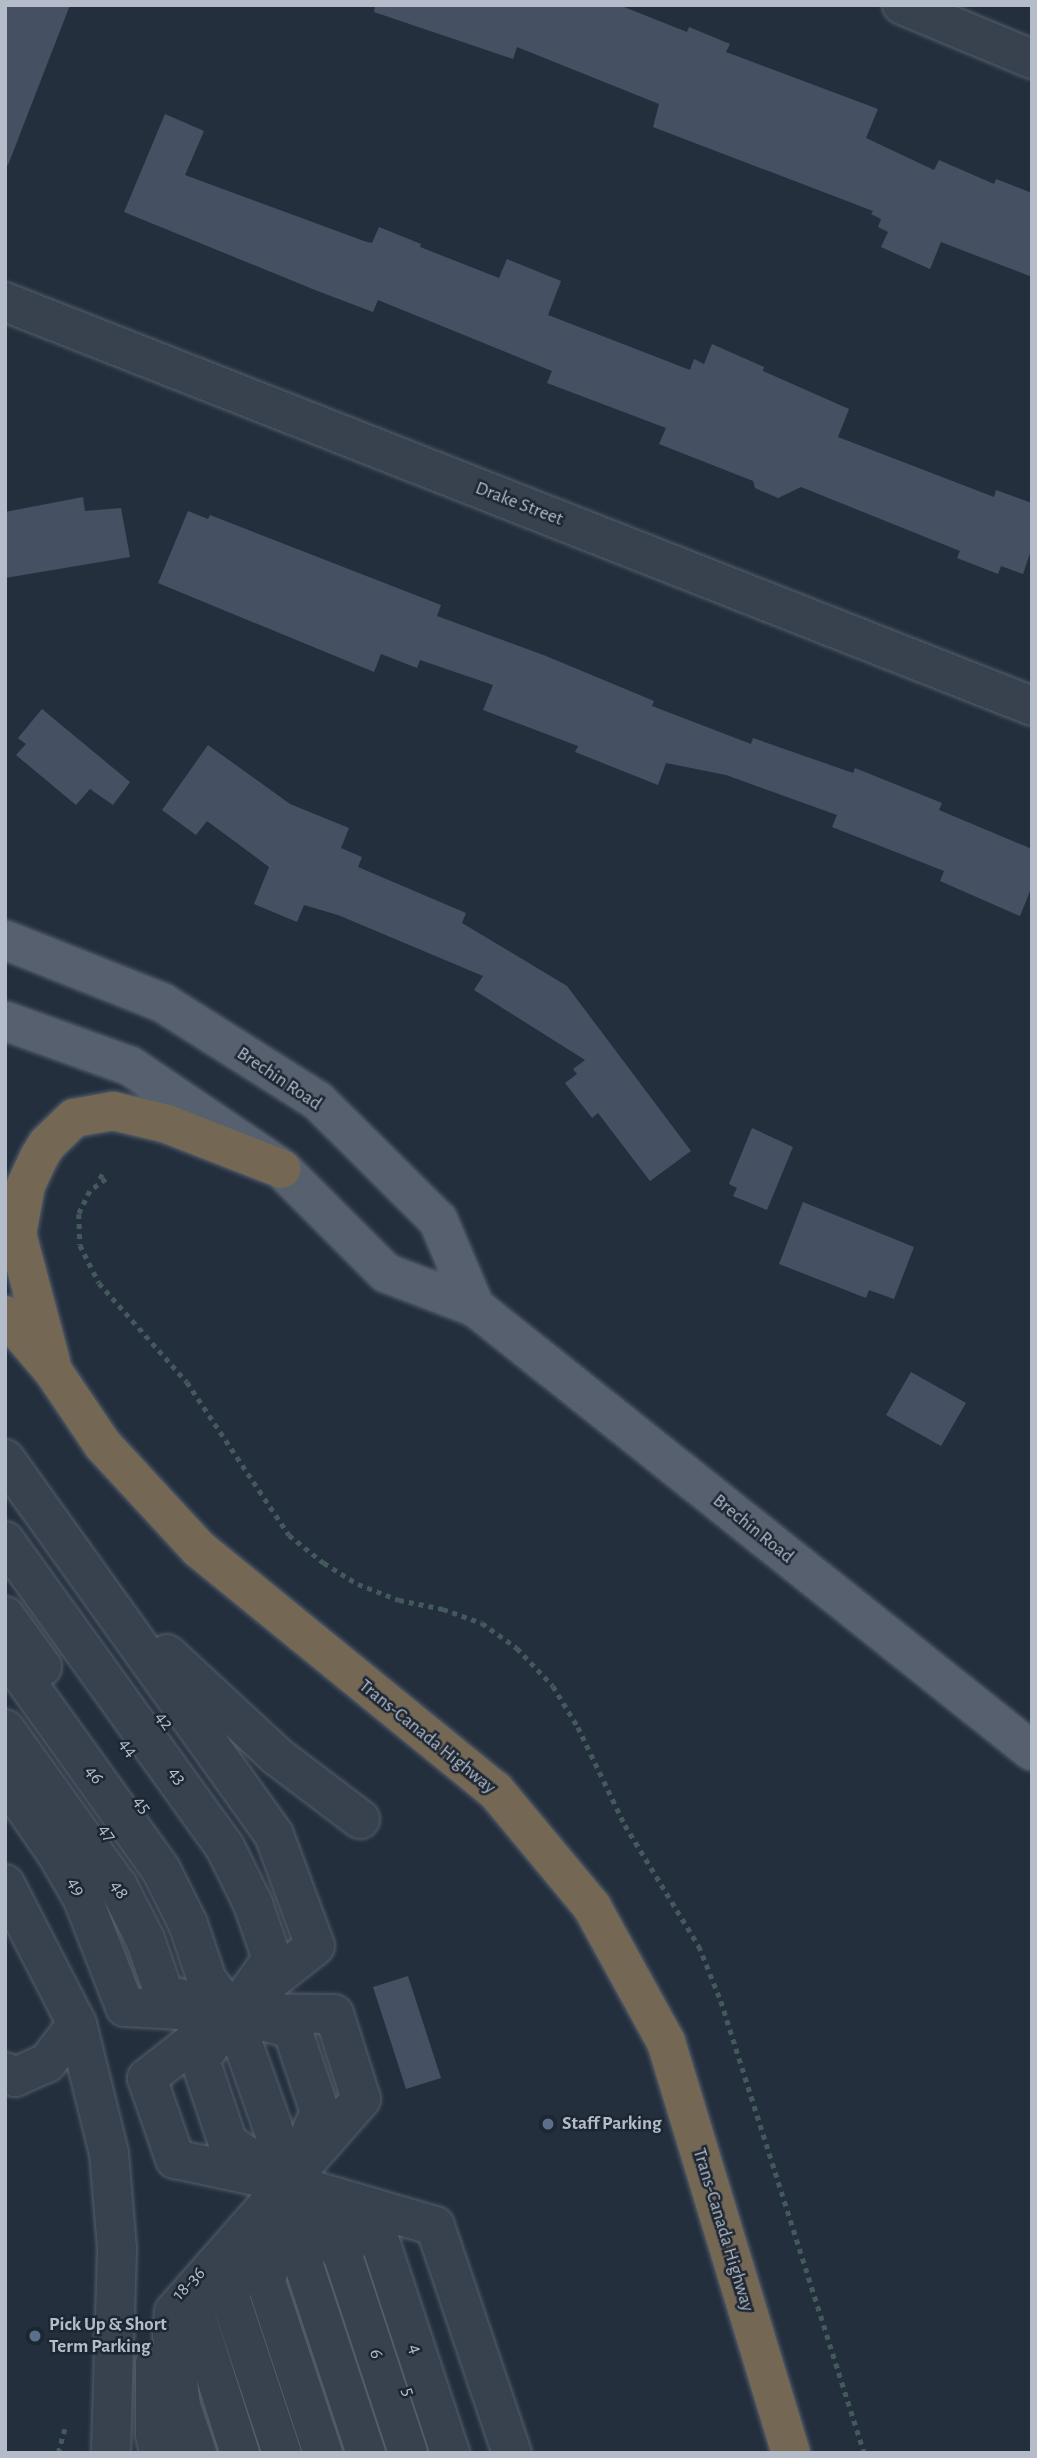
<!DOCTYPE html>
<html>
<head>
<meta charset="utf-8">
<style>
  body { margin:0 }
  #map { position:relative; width:1037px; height:2458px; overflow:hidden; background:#242f3e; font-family:"Alegreya Sans",sans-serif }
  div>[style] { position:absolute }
  .building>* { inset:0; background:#455162 }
  .path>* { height:4.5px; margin-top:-2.25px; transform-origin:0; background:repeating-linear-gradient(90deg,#44595c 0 5px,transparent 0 10px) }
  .roads { filter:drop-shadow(0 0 2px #565f6c) drop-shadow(0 0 2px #565f6c) }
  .minor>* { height:38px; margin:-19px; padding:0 19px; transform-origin:19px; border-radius:19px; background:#38414e }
  .major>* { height:38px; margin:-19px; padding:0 19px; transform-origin:19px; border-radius:19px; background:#56606e }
  .highway>* { height:38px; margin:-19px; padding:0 19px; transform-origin:19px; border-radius:19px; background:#746855 }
  .dots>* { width:19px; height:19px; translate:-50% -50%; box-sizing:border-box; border:4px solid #1d2633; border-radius:50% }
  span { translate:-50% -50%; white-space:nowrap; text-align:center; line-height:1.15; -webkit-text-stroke:5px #1d2633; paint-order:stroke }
  .street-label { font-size:19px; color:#b4bcc9 }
  .poi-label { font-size:19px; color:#b4bcc9; font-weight:700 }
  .left { translate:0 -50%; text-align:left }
  .frame { position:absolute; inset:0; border:7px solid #b4bcc9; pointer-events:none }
</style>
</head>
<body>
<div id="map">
  <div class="building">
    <div style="clip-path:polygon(5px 5px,70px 5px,8px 165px,5px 164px)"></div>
    <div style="clip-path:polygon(375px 5px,619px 5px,687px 32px,689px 27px,730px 44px,726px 52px,878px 109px,866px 138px,934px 170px,939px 160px,994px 184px,996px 179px,1032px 193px,1032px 277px,941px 242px,930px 269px,881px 247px,888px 232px,878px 227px,881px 219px,871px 214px,873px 211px,653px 127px,659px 104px,517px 47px,513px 59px,374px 12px)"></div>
    <div style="clip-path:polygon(165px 114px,204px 131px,185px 175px,364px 241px,372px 243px,379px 227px,421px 244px,420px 247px,499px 278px,507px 259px,561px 281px,548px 315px,690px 370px,694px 359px,704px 364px,712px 344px,764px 367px,763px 371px,849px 409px,838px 437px,994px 497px,996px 490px,1032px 503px,1032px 547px,1023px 574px,1001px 566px,998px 574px,957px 558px,960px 551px,801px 487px,778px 498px,755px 488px,753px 481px,659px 444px,666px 428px,547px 383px,552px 371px,378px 300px,373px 312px,315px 290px,124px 212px)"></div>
    <div style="clip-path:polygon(83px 497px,85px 511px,121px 508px,130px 557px,5px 578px,5px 512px)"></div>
    <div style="clip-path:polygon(188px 511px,208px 519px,210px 515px,441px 605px,437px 616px,546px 656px,654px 701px,652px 706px,751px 744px,753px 738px,853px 773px,855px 768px,942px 803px,939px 810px,1032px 849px,1032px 886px,1020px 916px,940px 881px,944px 871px,832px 827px,837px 815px,726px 775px,666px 763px,658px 785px,575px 752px,578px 746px,483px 710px,493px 685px,420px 660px,417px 668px,381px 654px,374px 672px,158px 583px)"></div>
    <div style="clip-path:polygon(42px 709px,130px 782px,113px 805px,90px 789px,76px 805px,16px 755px,26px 744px,18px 738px)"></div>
    <div style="clip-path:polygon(208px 745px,290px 804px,349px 828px,341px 848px,362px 857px,358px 867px,466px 913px,462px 923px,567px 986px,691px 1151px,650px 1181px,598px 1113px,592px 1118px,565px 1083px,577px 1074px,573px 1069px,585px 1060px,474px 990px,483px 976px,338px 915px,304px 905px,297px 922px,254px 904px,269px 867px,207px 821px,196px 835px,162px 810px)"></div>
    <div style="clip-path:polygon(752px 1128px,793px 1147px,767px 1210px,733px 1196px,737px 1188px,729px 1184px)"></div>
    <div style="clip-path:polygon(803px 1202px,914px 1247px,894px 1299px,869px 1290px,866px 1298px,779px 1264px)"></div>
    <div style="clip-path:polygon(911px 1372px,966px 1403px,941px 1446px,886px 1415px)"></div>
    <div style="clip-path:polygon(408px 1976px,441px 2078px,406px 2089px,373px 1987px)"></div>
  </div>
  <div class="path">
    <div style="left:99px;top:1175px;width:8px;rotate:30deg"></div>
    <div style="left:106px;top:1179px;width:20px;rotate:143deg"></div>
    <div style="left:90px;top:1191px;width:25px;rotate:116deg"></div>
    <div style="left:79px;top:1214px;width:31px;rotate:88deg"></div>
    <div style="left:80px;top:1245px;width:42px;rotate:63.4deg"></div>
    <div style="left:99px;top:1283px;width:132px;rotate:48.4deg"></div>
    <div style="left:187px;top:1382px;width:184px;rotate:56.3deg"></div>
    <div style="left:289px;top:1535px;width:45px;rotate:38.7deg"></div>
    <div style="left:324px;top:1563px;width:40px;rotate:32deg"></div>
    <div style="left:358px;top:1584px;width:44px;rotate:21.3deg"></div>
    <div style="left:399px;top:1600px;width:45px;rotate:11.6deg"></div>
    <div style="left:443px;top:1609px;width:41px;rotate:19.7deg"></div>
    <div style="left:482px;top:1623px;width:43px;rotate:35.5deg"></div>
    <div style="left:517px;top:1648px;width:52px;rotate:46.5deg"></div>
    <div style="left:553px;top:1686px;width:48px;rotate:58.6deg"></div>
    <div style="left:578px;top:1727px;width:109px;rotate:64.4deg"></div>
    <div style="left:625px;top:1825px;width:142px;rotate:58.6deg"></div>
    <div style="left:699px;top:1946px;width:59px;rotate:68.2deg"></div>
    <div style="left:721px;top:2001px;width:474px;rotate:72.4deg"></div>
    <div style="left:58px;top:2453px;width:27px;rotate:-75deg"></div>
  </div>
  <div class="roads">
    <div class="minor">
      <div style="left:902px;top:5px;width:141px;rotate:22.6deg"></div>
      <div style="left:5px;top:302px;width:1104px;rotate:21.47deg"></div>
      <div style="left:5px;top:1459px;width:462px;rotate:54.4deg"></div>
      <div style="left:274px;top:1835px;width:118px;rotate:69.7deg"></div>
      <div style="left:315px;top:1946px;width:214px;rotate:141.8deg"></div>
      <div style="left:147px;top:2078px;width:86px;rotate:70.9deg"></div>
      <div style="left:175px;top:2159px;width:116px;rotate:12deg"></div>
      <div style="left:288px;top:2183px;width:153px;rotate:16.3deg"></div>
      <div style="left:435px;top:2226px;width:240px;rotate:71.3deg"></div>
      <div style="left:5px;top:1541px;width:377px;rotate:54.3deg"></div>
      <div style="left:225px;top:1847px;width:64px;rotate:63.8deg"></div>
      <div style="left:253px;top:1904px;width:58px;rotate:70.9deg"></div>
      <div style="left:272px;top:1959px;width:124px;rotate:125.5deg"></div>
      <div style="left:200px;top:2060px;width:88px;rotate:71.4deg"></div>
      <div style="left:228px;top:2143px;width:54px;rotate:33.7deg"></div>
      <div style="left:5px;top:1616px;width:63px;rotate:54deg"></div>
      <div style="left:5px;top:1652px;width:268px;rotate:54.4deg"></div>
      <div style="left:161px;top:1870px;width:60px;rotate:63.4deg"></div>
      <div style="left:188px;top:1924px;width:59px;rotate:71.3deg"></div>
      <div style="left:207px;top:1980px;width:41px;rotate:52.9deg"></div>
      <div style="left:232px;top:2013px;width:122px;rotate:70.4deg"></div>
      <div style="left:273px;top:2128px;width:145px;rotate:77.2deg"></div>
      <div style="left:305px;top:2269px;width:194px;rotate:71.7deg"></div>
      <div style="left:167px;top:1654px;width:151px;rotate:42.9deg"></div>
      <div style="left:278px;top:1757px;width:103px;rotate:37.1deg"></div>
      <div style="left:5px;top:1729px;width:193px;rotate:54.3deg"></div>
      <div style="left:118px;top:1886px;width:59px;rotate:63deg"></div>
      <div style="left:145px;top:1939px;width:58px;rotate:70.9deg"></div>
      <div style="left:164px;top:1994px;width:133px;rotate:15.3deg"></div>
      <div style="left:292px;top:2029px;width:88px;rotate:71.4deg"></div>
      <div style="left:320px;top:2112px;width:47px;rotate:113.8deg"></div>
      <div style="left:5px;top:1779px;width:91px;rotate:55.3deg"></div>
      <div style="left:57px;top:1854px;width:52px;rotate:60deg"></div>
      <div style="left:83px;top:1899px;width:116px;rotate:68.7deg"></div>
      <div style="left:125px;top:2007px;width:107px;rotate:3.2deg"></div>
      <div style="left:232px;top:2013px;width:102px;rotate:0.6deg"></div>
      <div style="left:334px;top:2014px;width:89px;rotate:72.4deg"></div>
      <div style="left:361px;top:2099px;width:283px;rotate:131.3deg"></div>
      <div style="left:174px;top:2312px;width:22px;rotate:95deg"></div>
      <div style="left:172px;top:2334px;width:73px;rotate:82.9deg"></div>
      <div style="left:181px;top:2406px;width:50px;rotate:71.2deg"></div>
      <div style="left:5px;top:1884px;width:157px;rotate:62.8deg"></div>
      <div style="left:77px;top:2024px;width:133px;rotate:76.1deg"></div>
      <div style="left:109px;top:2153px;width:96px;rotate:85.2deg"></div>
      <div style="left:117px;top:2249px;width:204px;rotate:91.7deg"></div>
      <div style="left:5px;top:2072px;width:11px;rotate:27deg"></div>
      <div style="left:15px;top:2077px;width:35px;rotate:-24deg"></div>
      <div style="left:47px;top:2063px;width:49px;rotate:-52.4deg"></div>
      <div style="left:320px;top:2205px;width:72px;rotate:32.6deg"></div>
      <div style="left:381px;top:2244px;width:220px;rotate:71.7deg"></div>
      <div style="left:306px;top:2207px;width:61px;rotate:52.9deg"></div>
      <div style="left:343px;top:2256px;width:207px;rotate:71.7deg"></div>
      <div style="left:277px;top:2230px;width:53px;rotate:101.9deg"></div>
      <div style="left:266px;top:2282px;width:180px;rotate:71.6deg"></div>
      <div style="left:258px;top:2239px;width:62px;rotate:117.8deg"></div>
      <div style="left:229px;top:2294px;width:168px;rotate:71.6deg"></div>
      <div style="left:210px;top:2285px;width:27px;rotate:129deg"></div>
      <div style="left:193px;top:2306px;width:154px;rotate:72.3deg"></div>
      <div style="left:155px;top:2363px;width:71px;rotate:90deg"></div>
      <div style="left:155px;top:2434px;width:19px;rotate:78deg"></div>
    </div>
    <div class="major">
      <div style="left:5px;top:940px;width:170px;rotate:21.7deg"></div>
      <div style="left:163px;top:1003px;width:183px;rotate:32.3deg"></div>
      <div style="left:318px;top:1101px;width:169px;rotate:44.8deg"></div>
      <div style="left:438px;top:1220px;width:95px;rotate:67deg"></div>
      <div style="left:5px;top:1021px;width:133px;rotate:19.8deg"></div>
      <div style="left:130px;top:1066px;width:184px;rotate:34.1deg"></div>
      <div style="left:282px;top:1169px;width:147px;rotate:45deg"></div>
      <div style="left:386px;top:1273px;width:95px;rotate:20.9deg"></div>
      <div style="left:475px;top:1307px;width:712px;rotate:38.56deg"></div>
    </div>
    <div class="highway">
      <div style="left:5px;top:1315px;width:74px;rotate:49.4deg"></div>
      <div style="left:53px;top:1371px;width:89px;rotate:56deg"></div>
      <div style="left:103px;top:1445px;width:142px;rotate:47.3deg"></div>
      <div style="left:199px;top:1549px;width:382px;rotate:39.2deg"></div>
      <div style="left:495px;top:1790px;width:152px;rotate:50.3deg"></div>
      <div style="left:592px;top:1907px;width:154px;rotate:61.3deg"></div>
      <div style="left:666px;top:2042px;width:430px;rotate:73.1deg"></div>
      <div style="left:51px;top:1362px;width:132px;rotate:-104.9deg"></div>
      <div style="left:17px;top:1234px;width:50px;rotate:-79.6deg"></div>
      <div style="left:26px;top:1185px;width:31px;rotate:-65deg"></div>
      <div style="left:39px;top:1157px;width:15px;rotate:-58deg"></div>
      <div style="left:47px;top:1144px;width:37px;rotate:-44deg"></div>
      <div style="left:74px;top:1118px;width:40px;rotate:-10deg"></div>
      <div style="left:113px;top:1111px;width:56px;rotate:13.5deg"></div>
      <div style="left:167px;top:1124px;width:123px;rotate:21.4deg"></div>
    </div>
  </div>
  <div class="dots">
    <div style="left:548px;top:2124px;background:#5c6f8a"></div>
    <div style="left:35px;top:2336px;background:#5c6f8a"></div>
  </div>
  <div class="street-label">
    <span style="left:519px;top:504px;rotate:21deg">Drake Street</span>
    <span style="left:279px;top:1079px;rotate:34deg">Brechin Road</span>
    <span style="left:753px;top:1529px;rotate:39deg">Brechin Road</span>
    <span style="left:164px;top:1721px;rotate:54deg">42</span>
    <span style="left:427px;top:1737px;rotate:39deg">Trans-Canada Highway</span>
    <span style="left:128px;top:1748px;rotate:54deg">44</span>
    <span style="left:94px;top:1775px;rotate:54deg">46</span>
    <span style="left:177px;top:1776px;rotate:55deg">43</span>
    <span style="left:142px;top:1805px;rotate:54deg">45</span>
    <span style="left:107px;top:1833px;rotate:55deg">47</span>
    <span style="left:76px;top:1887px;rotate:62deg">49</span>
    <span style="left:119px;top:1890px;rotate:60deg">48</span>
    <span style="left:723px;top:2230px;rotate:73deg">Trans-Canada Highway</span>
    <span style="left:189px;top:2284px;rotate:-46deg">18-36</span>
    <span style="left:415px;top:2349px;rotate:72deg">4</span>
    <span style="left:376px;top:2354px;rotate:72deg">6</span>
    <span style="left:408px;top:2392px;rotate:72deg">5</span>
  </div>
  <div class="poi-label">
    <span class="left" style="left:562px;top:2124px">Staff Parking</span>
    <span class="left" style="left:49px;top:2336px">Pick Up &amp; Short<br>Term Parking</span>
  </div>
  <div class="frame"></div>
</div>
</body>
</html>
